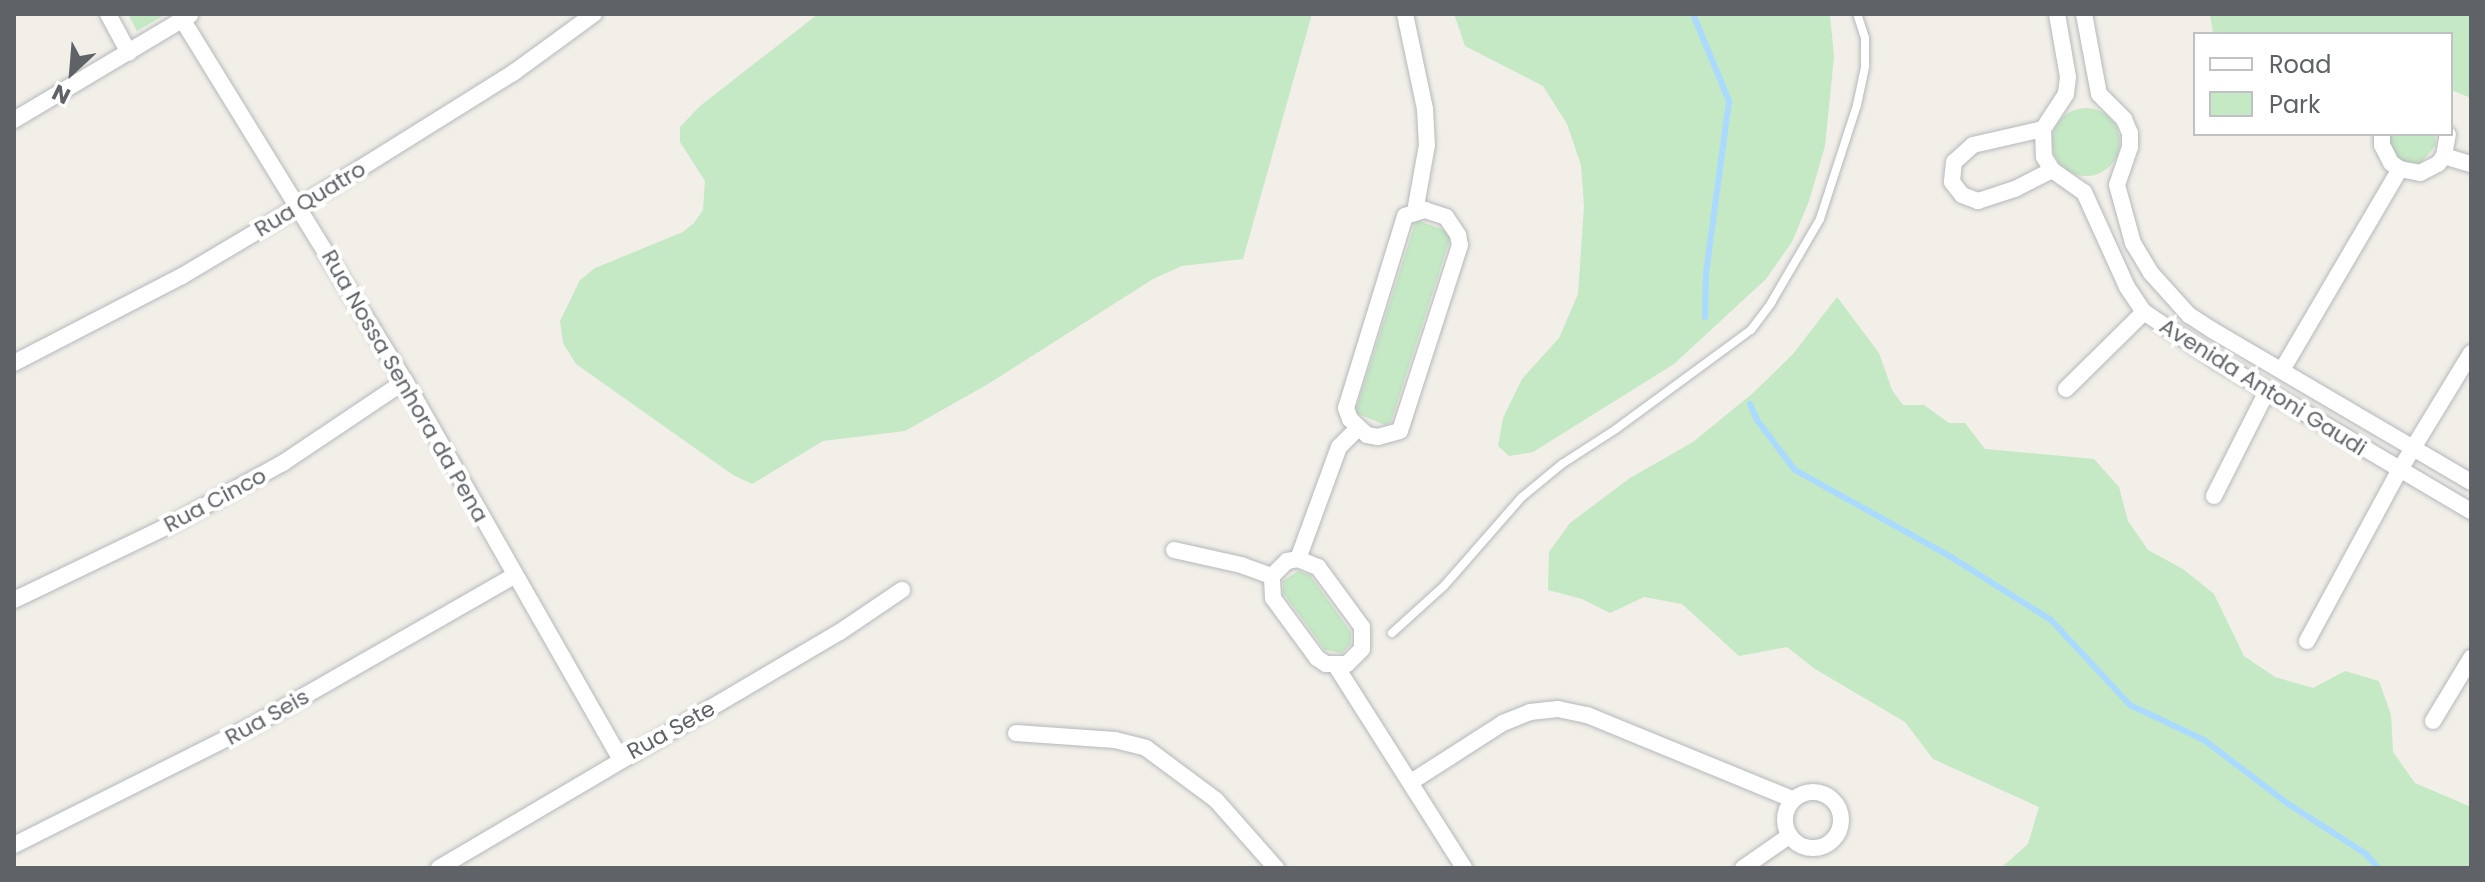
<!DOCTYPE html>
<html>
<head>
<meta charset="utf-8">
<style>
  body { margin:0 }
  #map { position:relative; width:2485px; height:882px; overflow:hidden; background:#f1efe8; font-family:Poppins,sans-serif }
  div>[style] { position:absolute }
  .green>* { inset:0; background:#c5e8c5 }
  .round { border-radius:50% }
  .stream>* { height:6px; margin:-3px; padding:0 3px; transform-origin:3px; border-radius:3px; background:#aadaff }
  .roads { filter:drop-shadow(0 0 2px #b5b8bc) drop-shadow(0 0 2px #b5b8bc) }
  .service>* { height:8px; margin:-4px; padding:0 4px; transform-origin:4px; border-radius:4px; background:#fff }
  .minor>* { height:16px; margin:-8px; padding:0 8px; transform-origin:8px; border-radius:8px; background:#fff }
  .minor>.ring { margin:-8px; padding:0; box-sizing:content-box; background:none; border:16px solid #fff; border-radius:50% }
  span { translate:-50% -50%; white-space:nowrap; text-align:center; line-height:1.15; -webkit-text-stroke:8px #fff; paint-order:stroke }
  .street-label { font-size:22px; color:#5f6368 }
  .frame { position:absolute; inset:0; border:16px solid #5f6368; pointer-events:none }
  .legend { position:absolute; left:2193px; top:32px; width:260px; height:104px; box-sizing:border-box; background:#fff; border:2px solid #bfc1c3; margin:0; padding:10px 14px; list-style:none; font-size:24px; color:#5f6368 }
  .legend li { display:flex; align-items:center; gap:16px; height:40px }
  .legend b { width:40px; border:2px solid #bfc1c3 }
  .north { position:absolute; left:32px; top:32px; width:80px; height:80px; -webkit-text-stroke:6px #fff; paint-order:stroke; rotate:206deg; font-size:22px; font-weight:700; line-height:32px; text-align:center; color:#5f6368 }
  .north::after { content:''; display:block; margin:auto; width:28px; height:36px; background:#5f6368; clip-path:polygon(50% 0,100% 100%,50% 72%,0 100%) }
</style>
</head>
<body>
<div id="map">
  <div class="green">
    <div style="clip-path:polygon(128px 14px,166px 14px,137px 31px)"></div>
    <div style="clip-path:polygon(818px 14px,1312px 14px,1243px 259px,1182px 266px,1153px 279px,988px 384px,905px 431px,823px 441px,752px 484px,733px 475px,576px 364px,563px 343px,560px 321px,580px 280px,595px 268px,683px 232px,694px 223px,703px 210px,705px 181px,680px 142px,680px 127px,700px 106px)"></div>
    <div style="clip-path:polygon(1454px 14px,1830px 15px,1834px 57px,1825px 146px,1809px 201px,1792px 242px,1766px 279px,1674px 364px,1533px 452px,1509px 456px,1498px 446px,1503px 418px,1522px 379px,1559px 338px,1578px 294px,1584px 206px,1581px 165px,1567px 124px,1543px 86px,1465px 46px)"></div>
    <div style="clip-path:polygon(2210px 14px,2471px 14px,2471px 98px,2451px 90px,2451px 34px,2213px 34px)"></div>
    <div class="round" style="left:2052px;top:108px;width:68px;height:68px"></div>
    <div style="clip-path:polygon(2388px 134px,2435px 134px,2436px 145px,2421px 163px,2406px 164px,2392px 156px)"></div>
    <div style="clip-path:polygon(1416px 220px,1448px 231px,1451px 236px,1391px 422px,1385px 425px,1356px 413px,1356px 409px)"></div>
    <div style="clip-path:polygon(1837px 297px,1879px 353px,1892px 390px,1903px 405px,1924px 405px,1949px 423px,1965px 423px,1985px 449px,2094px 459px,2119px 487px,2128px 521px,2148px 550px,2183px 569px,2214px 594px,2244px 656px,2275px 677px,2313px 688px,2345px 671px,2379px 681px,2391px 715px,2393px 752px,2415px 783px,2471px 807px,2471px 868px,2001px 868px,2028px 844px,2039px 807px,1933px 759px,1905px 722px,1815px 669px,1787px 647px,1739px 656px,1682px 604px,1644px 597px,1610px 613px,1582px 599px,1548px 590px,1549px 552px,1570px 523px,1630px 478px,1693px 442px,1753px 393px,1793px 354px)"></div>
    <div style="clip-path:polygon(1298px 571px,1310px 575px,1351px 632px,1351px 644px,1342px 653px,1325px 650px,1283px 593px,1283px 581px)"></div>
  </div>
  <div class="stream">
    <div style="left:1693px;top:14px;width:94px;rotate:67.5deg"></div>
    <div style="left:1729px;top:101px;width:175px;rotate:97.6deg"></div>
    <div style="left:1706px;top:274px;width:43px;rotate:91.3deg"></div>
    <div style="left:1750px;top:404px;width:17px;rotate:66deg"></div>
    <div style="left:1757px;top:420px;width:63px;rotate:52.8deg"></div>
    <div style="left:1795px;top:470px;width:179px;rotate:29.1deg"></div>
    <div style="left:1951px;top:557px;width:118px;rotate:32.2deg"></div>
    <div style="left:2051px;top:620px;width:116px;rotate:47.1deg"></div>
    <div style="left:2130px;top:705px;width:82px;rotate:25.3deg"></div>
    <div style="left:2204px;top:740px;width:104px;rotate:37.2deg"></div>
    <div style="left:2287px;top:803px;width:94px;rotate:32.8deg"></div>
    <div style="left:2366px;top:854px;width:18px;rotate:49deg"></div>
  </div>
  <div class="roads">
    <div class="service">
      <div style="left:1392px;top:633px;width:70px;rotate:-42.1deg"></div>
      <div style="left:1444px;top:586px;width:118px;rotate:-48.8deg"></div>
      <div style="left:1522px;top:497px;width:52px;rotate:-39.5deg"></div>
      <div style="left:1562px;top:464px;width:64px;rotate:-32.9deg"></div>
      <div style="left:1616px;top:429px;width:167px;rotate:-36.3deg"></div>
      <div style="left:1751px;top:330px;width:34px;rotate:-53deg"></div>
      <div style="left:1771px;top:303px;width:97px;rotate:-59.7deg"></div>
      <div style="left:1820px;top:219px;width:120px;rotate:-72deg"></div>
      <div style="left:1857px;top:105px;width:40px;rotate:-78deg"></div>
      <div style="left:1865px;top:66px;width:28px;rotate:-90deg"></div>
      <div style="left:1865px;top:38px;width:25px;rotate:-108deg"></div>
    </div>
    <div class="minor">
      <div style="left:108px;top:14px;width:44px;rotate:61.7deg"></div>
      <div style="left:1405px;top:14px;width:97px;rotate:78.1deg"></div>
      <div style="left:1425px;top:109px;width:36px;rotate:87deg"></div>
      <div style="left:1427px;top:145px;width:68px;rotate:100.2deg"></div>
      <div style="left:2057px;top:14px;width:64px;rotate:80.1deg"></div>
      <div style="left:2068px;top:77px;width:17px;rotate:97deg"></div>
      <div style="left:2066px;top:94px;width:42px;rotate:123.3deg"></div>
      <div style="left:2043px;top:129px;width:28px;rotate:88deg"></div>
      <div style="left:2044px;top:157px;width:15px;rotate:58deg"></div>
      <div style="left:2052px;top:170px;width:39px;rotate:35deg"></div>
      <div style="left:2084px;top:192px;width:104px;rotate:65.6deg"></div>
      <div style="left:2127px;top:287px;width:30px;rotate:56deg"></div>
      <div style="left:2144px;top:312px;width:88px;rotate:33.9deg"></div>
      <div style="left:2217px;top:361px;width:295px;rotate:30.6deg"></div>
      <div style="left:2084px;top:14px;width:81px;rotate:79.4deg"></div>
      <div style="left:2099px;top:94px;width:35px;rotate:45deg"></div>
      <div style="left:2124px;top:119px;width:15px;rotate:67deg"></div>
      <div style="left:2130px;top:133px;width:14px;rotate:90deg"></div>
      <div style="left:2130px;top:147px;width:40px;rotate:108.9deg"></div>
      <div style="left:2117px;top:185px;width:60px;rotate:74.6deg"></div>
      <div style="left:2133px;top:243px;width:35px;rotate:59deg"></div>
      <div style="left:2151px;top:273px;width:57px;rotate:47.9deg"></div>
      <div style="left:2189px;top:315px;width:27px;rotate:33deg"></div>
      <div style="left:2212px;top:330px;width:300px;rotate:30.4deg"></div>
      <div style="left:182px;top:19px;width:425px;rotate:58.4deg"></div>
      <div style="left:405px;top:381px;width:434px;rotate:60.3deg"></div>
      <div style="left:14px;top:120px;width:205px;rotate:-30.8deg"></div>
      <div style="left:2043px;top:129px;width:72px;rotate:167.1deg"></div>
      <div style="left:1973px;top:145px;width:25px;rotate:138deg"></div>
      <div style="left:1954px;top:162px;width:20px;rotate:96deg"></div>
      <div style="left:1952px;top:182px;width:16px;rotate:52deg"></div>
      <div style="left:1962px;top:195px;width:17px;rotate:21deg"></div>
      <div style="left:1978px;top:201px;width:39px;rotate:-18deg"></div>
      <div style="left:2015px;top:189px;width:42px;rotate:-27.2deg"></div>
      <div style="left:2382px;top:134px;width:11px;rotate:90deg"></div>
      <div style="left:2382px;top:145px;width:20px;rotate:63deg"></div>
      <div style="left:2391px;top:163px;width:11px;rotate:34deg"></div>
      <div style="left:2400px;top:169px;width:20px;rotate:11deg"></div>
      <div style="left:2420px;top:173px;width:20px;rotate:-27deg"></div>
      <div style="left:2438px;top:164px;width:10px;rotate:-53deg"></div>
      <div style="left:2444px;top:156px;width:22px;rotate:-80deg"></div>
      <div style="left:2444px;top:156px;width:28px;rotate:17deg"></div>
      <div style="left:1425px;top:210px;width:22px;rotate:18deg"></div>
      <div style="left:1446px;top:217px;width:22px;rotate:56deg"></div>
      <div style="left:1458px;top:235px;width:10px;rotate:79deg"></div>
      <div style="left:1460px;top:245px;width:195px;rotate:107.9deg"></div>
      <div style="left:1400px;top:431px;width:23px;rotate:165deg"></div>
      <div style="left:1378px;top:437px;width:11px;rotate:-170deg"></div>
      <div style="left:1367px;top:435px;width:23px;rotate:-137deg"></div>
      <div style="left:1350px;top:419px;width:12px;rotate:-110deg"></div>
      <div style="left:1346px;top:408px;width:201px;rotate:-72.9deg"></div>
      <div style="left:1405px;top:216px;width:21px;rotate:-17deg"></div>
      <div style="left:14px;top:363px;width:189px;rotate:-27.4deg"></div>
      <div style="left:182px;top:276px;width:137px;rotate:-30.7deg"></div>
      <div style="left:300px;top:206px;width:251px;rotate:-32deg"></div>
      <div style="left:513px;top:73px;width:100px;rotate:-36.1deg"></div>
      <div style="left:2282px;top:370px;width:233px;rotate:-59.6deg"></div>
      <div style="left:2066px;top:389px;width:110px;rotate:-44.6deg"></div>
      <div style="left:2214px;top:496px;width:118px;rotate:-63.2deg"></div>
      <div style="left:1174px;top:550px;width:69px;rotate:12.6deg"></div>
      <div style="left:1241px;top:565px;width:33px;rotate:20deg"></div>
      <div style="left:1298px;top:559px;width:22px;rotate:22deg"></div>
      <div style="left:1318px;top:567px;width:74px;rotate:53.7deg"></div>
      <div style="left:1362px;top:627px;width:22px;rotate:90deg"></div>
      <div style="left:1362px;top:649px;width:21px;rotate:135deg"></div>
      <div style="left:1347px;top:664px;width:21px;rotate:180deg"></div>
      <div style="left:1326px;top:664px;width:11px;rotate:-146deg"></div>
      <div style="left:1317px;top:658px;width:74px;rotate:-126.3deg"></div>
      <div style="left:1273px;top:598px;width:22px;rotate:-93deg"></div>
      <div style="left:1272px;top:576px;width:21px;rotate:-45deg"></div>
      <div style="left:1287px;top:561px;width:11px;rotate:-10deg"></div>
      <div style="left:1298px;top:559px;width:119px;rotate:-69.9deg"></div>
      <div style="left:1339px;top:447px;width:25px;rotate:-45deg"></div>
      <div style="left:14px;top:600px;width:173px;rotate:-25.7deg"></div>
      <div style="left:170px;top:525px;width:129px;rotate:-28.8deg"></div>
      <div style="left:283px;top:463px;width:147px;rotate:-33.9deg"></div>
      <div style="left:2307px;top:641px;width:193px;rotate:-61.6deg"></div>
      <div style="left:2399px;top:471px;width:138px;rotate:-58.6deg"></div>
      <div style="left:1336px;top:666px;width:239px;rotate:57.6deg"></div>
      <div style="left:2433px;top:721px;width:74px;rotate:-58.9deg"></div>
      <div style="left:1016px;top:733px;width:99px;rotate:4deg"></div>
      <div style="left:1115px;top:740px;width:32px;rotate:14deg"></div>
      <div style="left:1146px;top:748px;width:87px;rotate:36.6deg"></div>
      <div style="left:1216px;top:800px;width:91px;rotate:48.6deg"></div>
      <div style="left:1411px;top:782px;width:109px;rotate:-32.7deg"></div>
      <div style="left:1503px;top:723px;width:29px;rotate:-22deg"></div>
      <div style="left:1530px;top:712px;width:28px;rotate:-6deg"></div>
      <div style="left:1558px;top:709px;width:30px;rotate:12deg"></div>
      <div style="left:1587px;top:715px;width:222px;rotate:22.3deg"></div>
      <div class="ring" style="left:1785px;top:792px;width:40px;height:40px"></div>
      <div style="left:14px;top:845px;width:264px;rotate:-26.6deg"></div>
      <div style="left:250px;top:727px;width:304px;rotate:-29.8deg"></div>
      <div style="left:439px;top:868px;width:465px;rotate:-30.5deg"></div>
      <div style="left:840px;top:632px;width:75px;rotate:-34.1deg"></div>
      <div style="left:1743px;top:868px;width:56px;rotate:-34.8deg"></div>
    </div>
  </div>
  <div class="street-label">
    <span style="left:310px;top:199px;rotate:-31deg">Rua Quatro</span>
    <span style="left:405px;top:386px;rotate:60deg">Rua Nossa Senhora da Pena</span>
    <span style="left:2263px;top:387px;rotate:32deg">Avenida Antoni Gaudi</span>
    <span style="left:215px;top:500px;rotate:-28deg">Rua Cinco</span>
    <span style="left:267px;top:717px;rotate:-29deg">Rua Seis</span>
    <span style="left:671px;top:730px;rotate:-29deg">Rua Sete</span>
  </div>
  <div class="frame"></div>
  <ul class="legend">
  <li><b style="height:10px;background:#fff"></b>Road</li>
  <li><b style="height:22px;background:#c5e8c5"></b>Park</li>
  </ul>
  <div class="north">N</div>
</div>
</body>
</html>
